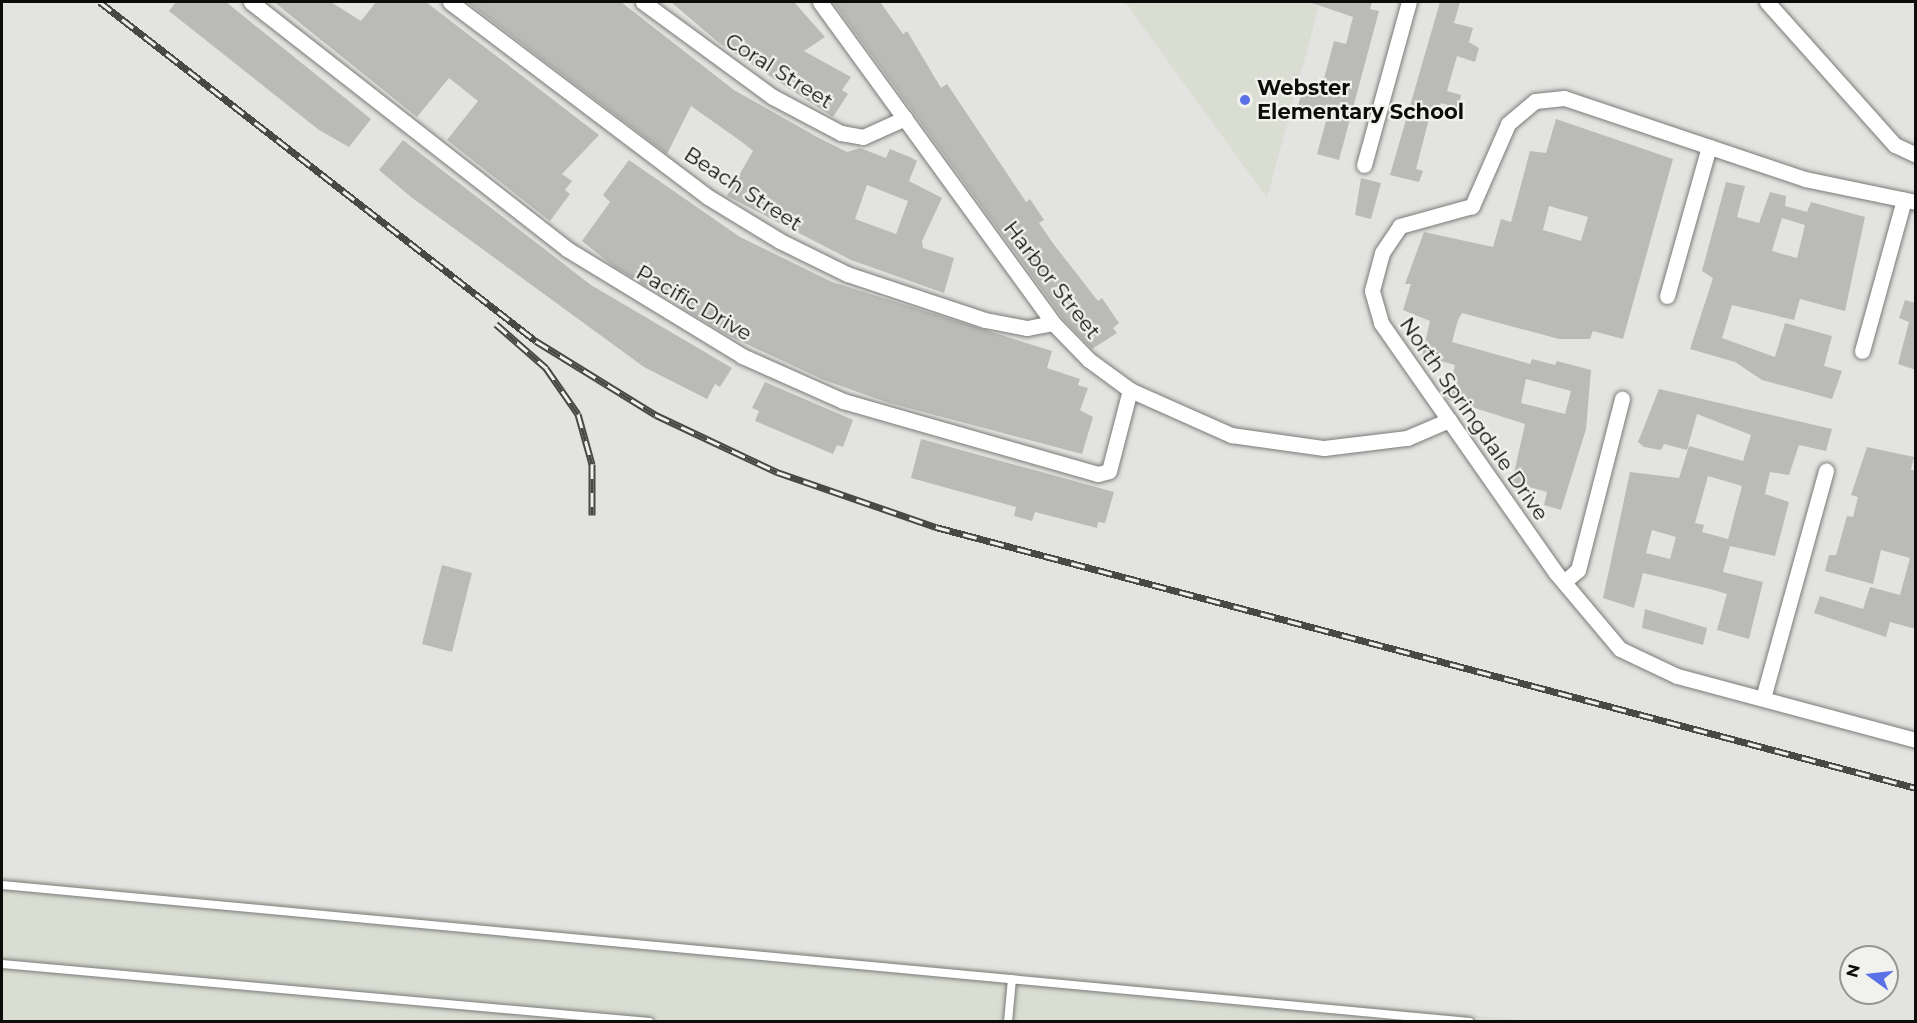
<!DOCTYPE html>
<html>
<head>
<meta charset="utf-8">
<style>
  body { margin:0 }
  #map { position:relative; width:1917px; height:1023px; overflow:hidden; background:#e3e4e1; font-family:Montserrat,sans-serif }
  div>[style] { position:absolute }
  .built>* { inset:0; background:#d9ddd2 }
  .building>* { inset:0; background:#babbb8 }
  .roads { filter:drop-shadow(0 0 2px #7a7b78) drop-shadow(0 0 2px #7a7b78) }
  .service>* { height:8px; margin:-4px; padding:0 4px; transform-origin:4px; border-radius:4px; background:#fff }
  .minor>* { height:15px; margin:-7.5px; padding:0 7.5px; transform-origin:7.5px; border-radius:7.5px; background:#fff }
  .rail>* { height:7px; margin-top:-3.5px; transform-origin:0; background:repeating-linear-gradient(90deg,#f1f2ee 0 14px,#484947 0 28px); box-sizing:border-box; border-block:2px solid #484947 }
  .dots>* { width:16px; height:16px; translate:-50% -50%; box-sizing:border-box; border:3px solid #f1f2ee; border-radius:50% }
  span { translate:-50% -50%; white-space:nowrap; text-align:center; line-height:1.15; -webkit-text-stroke:4.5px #f1f2ee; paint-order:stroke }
  .street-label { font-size:21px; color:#0c0d0b }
  .poi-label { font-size:21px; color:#0c0d0b; font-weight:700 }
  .left { translate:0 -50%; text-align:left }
  .frame { position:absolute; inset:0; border:3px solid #0c0d0b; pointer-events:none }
  .north { position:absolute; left:1839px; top:945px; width:60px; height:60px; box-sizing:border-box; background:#f1f2ee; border:2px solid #959693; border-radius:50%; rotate:285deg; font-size:16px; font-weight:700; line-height:24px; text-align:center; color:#0c0d0b }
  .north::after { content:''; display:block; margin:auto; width:21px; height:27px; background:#5b71e8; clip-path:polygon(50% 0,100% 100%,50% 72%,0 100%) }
</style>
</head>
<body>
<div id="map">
  <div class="built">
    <div style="clip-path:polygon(1125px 2px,1320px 2px,1267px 198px)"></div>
    <div style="clip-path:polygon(2px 877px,1530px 1021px,2px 1021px)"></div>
  </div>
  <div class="building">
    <div style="clip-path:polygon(176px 2px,226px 2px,371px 119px,349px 147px,319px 130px,169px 11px)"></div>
    <div style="clip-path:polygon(274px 2px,331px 2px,361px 21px,376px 2px,426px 2px,599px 135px,562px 174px,572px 181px,565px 190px,570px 194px,550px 221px,447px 140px,478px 101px,449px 78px,417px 117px)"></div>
    <div style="clip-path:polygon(evenodd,467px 2px,621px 2px,734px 90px,817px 137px,847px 152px,860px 148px,886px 158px,890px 149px,912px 158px,917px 161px,909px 181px,942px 198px,922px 241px,923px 248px,954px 258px,944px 293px,851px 260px,727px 196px,753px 151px,742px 142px,691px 106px,667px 154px,467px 2px,867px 185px,908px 201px,896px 234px,855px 219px,867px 185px)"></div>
    <div style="clip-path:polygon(671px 2px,794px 2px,825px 37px,804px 51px,851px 77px,842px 90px,848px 94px,833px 117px,719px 43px)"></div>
    <div style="clip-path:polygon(833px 2px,880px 2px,903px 34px,907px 31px,941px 88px,947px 84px,1026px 202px,1030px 199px,1044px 220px,1039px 223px,1055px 246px,1098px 301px,1102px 298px,1119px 323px,1113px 328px,1117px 333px,1092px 349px,1064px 320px)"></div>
    <div style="clip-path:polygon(1309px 2px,1372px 2px,1370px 9px,1379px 11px,1339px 160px,1317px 154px,1328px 114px,1298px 105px,1304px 86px,1321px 90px,1334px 41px,1346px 44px,1353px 17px)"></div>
    <div style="clip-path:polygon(1440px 2px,1460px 2px,1454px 23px,1473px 28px,1469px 42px,1479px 48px,1475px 62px,1457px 56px,1447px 91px,1461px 95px,1458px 108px,1441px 103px,1437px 117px,1430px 115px,1416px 169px,1423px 171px,1419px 182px,1390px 175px)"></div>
    <div style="clip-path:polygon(evenodd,1556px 119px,1673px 159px,1623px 339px,1593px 331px,1590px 339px,1559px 339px,1462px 313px,1458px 320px,1452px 342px,1530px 364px,1532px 359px,1555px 365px,1557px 361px,1591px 370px,1586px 429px,1561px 510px,1544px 505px,1547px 492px,1512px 482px,1525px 424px,1447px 399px,1455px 365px,1422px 356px,1430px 321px,1403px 310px,1411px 284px,1405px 284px,1424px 232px,1493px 247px,1501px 219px,1511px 222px,1530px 151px,1546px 153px,1556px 119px,1549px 206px,1588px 217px,1581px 241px,1543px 230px,1549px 206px,1556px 119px,1526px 379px,1571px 391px,1565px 414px,1521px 403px,1526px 379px)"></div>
    <div style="clip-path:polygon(403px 140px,591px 285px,732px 368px,720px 387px,715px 384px,707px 399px,644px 367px,411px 197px,379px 170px)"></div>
    <div style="clip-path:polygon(629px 160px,740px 237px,832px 282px,1052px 351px,1047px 368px,1080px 379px,1078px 385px,1088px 388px,1080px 410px,1093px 417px,1082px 454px,889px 403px,824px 380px,727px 335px,613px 266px,582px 241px,610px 202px,603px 195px)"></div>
    <div style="clip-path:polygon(1361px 178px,1381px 183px,1371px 219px,1355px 215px)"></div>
    <div style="clip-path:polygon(evenodd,1726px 182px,1745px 186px,1737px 217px,1759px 223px,1770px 192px,1786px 196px,1785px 206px,1807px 212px,1811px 202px,1865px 217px,1845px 311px,1800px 299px,1794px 320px,1732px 305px,1722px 338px,1775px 357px,1785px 323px,1832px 336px,1824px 366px,1842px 371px,1832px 399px,1762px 380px,1735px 362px,1690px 349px,1713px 278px,1702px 271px,1726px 182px,1782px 218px,1805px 225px,1797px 258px,1772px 251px,1782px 218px)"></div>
    <div style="clip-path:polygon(1905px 300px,1916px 303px,1916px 370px,1898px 364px,1909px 322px,1899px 318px)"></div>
    <div style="clip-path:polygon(765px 382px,853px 420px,843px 447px,837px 445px,833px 454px,755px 421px,759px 411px,752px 408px)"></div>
    <div style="clip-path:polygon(evenodd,1659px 389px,1832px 429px,1826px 451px,1799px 445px,1789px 475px,1770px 472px,1765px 494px,1789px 502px,1775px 556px,1730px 546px,1723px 572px,1763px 582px,1749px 639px,1717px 630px,1727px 594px,1710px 589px,1643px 573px,1634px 608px,1603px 598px,1630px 472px,1679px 478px,1689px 446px,1743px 461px,1751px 435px,1697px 414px,1687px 450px,1664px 444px,1661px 450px,1644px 447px,1638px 442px,1659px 389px,1708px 476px,1742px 486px,1728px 539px,1702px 532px,1704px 525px,1695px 523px,1708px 476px,1659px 389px,1652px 530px,1676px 537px,1670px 559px,1646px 553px,1652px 530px)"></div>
    <div style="clip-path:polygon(921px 439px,1114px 492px,1105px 523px,1098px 522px,1097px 528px,1035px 512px,1032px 521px,1014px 516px,1016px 507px,911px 478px)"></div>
    <div style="clip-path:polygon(1867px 447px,1914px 457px,1911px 470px,1916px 470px,1916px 629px,1890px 622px,1886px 637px,1814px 613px,1820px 596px,1863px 609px,1870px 587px,1900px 595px,1910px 558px,1881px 550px,1873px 584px,1825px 571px,1829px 555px,1836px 555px,1847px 516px,1853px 517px,1858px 497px,1851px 495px)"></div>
    <div style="clip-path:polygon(442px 565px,472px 573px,452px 652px,422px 644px)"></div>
    <div style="clip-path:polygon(1645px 609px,1707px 628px,1703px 645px,1642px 628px)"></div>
  </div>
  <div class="roads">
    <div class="service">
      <div style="left:2px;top:885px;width:1474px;rotate:5.33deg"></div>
      <div style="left:2px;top:964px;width:650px;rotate:5.12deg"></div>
      <div style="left:1008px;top:1022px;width:43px;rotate:-84.7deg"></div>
    </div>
    <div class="minor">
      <div style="left:251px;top:2px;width:401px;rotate:38deg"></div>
      <div style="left:567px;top:249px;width:205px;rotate:31.4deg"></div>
      <div style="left:742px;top:356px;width:111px;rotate:24deg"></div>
      <div style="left:843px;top:401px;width:265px;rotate:16deg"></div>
      <div style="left:1098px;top:474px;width:11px;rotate:-15deg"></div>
      <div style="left:1109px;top:471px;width:84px;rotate:-75.5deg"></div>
      <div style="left:450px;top:2px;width:323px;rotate:37.1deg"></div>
      <div style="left:708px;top:197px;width:84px;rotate:31.4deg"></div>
      <div style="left:780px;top:241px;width:75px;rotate:26.2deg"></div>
      <div style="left:847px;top:274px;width:145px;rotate:18.4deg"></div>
      <div style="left:985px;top:320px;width:43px;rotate:10.8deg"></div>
      <div style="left:1027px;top:328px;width:26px;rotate:-11deg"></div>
      <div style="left:643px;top:2px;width:161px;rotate:36.2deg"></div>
      <div style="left:773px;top:97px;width:77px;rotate:27.9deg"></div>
      <div style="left:841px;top:133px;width:22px;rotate:10deg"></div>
      <div style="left:863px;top:137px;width:46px;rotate:-24.3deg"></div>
      <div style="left:820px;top:2px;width:397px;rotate:54deg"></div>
      <div style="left:1053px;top:323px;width:52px;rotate:45.8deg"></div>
      <div style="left:1089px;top:360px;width:51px;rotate:36.2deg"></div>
      <div style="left:1130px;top:390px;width:111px;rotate:24deg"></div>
      <div style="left:1231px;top:435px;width:94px;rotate:8deg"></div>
      <div style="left:1324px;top:448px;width:84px;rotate:-6.9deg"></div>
      <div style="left:1407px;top:438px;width:46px;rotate:-23.2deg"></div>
      <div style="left:1767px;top:2px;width:192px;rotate:48.2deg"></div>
      <div style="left:1895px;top:145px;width:23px;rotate:25deg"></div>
      <div style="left:1364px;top:165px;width:169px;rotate:-74.6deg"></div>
      <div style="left:1916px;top:202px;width:113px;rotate:-168.3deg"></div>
      <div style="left:1805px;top:179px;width:254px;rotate:-161.4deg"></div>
      <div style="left:1564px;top:98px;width:29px;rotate:174deg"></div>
      <div style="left:1535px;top:101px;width:35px;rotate:140deg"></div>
      <div style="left:1508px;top:124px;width:90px;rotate:113.7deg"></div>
      <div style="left:1472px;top:206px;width:75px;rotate:164.5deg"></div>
      <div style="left:1400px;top:226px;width:32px;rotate:124deg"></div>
      <div style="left:1382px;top:253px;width:39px;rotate:105deg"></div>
      <div style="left:1372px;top:291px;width:33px;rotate:74deg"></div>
      <div style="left:1381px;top:323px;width:305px;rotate:55deg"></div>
      <div style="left:1556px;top:573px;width:99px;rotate:49.9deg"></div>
      <div style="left:1620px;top:649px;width:63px;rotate:25.3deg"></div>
      <div style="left:1677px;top:676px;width:247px;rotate:15deg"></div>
      <div style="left:1667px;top:296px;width:155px;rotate:-74.3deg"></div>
      <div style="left:1862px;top:351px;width:157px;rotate:-74.5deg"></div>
      <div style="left:1564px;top:582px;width:18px;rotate:-41deg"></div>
      <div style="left:1578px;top:570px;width:177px;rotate:-75.6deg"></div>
      <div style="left:1763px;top:698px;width:236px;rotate:-74.5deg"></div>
    </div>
  </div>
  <div class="rail">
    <div style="left:100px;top:2px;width:552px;rotate:37.87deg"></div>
    <div style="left:536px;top:341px;width:141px;rotate:31.7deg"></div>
    <div style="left:656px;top:415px;width:134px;rotate:25.2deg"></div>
    <div style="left:777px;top:472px;width:168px;rotate:19.1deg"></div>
    <div style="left:936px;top:527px;width:1014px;rotate:14.91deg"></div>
    <div style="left:496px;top:324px;width:67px;rotate:41.3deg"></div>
    <div style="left:546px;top:368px;width:56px;rotate:55.2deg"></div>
    <div style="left:578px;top:414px;width:52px;rotate:74.4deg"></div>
    <div style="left:592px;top:464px;width:51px;rotate:90deg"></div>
  </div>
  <div class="dots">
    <div style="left:1245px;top:100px;background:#5b71e8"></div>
  </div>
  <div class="street-label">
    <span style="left:779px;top:71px;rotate:32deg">Coral Street</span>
    <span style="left:743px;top:189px;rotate:33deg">Beach Street</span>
    <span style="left:1052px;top:280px;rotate:52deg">Harbor Street</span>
    <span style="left:694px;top:303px;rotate:30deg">Pacific Drive</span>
    <span style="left:1474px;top:419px;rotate:55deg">North Springdale Drive</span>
  </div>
  <div class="poi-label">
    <span class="left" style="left:1257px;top:100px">Webster<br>Elementary School</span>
  </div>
  <div class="frame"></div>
  <div class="north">N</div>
</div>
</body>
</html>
